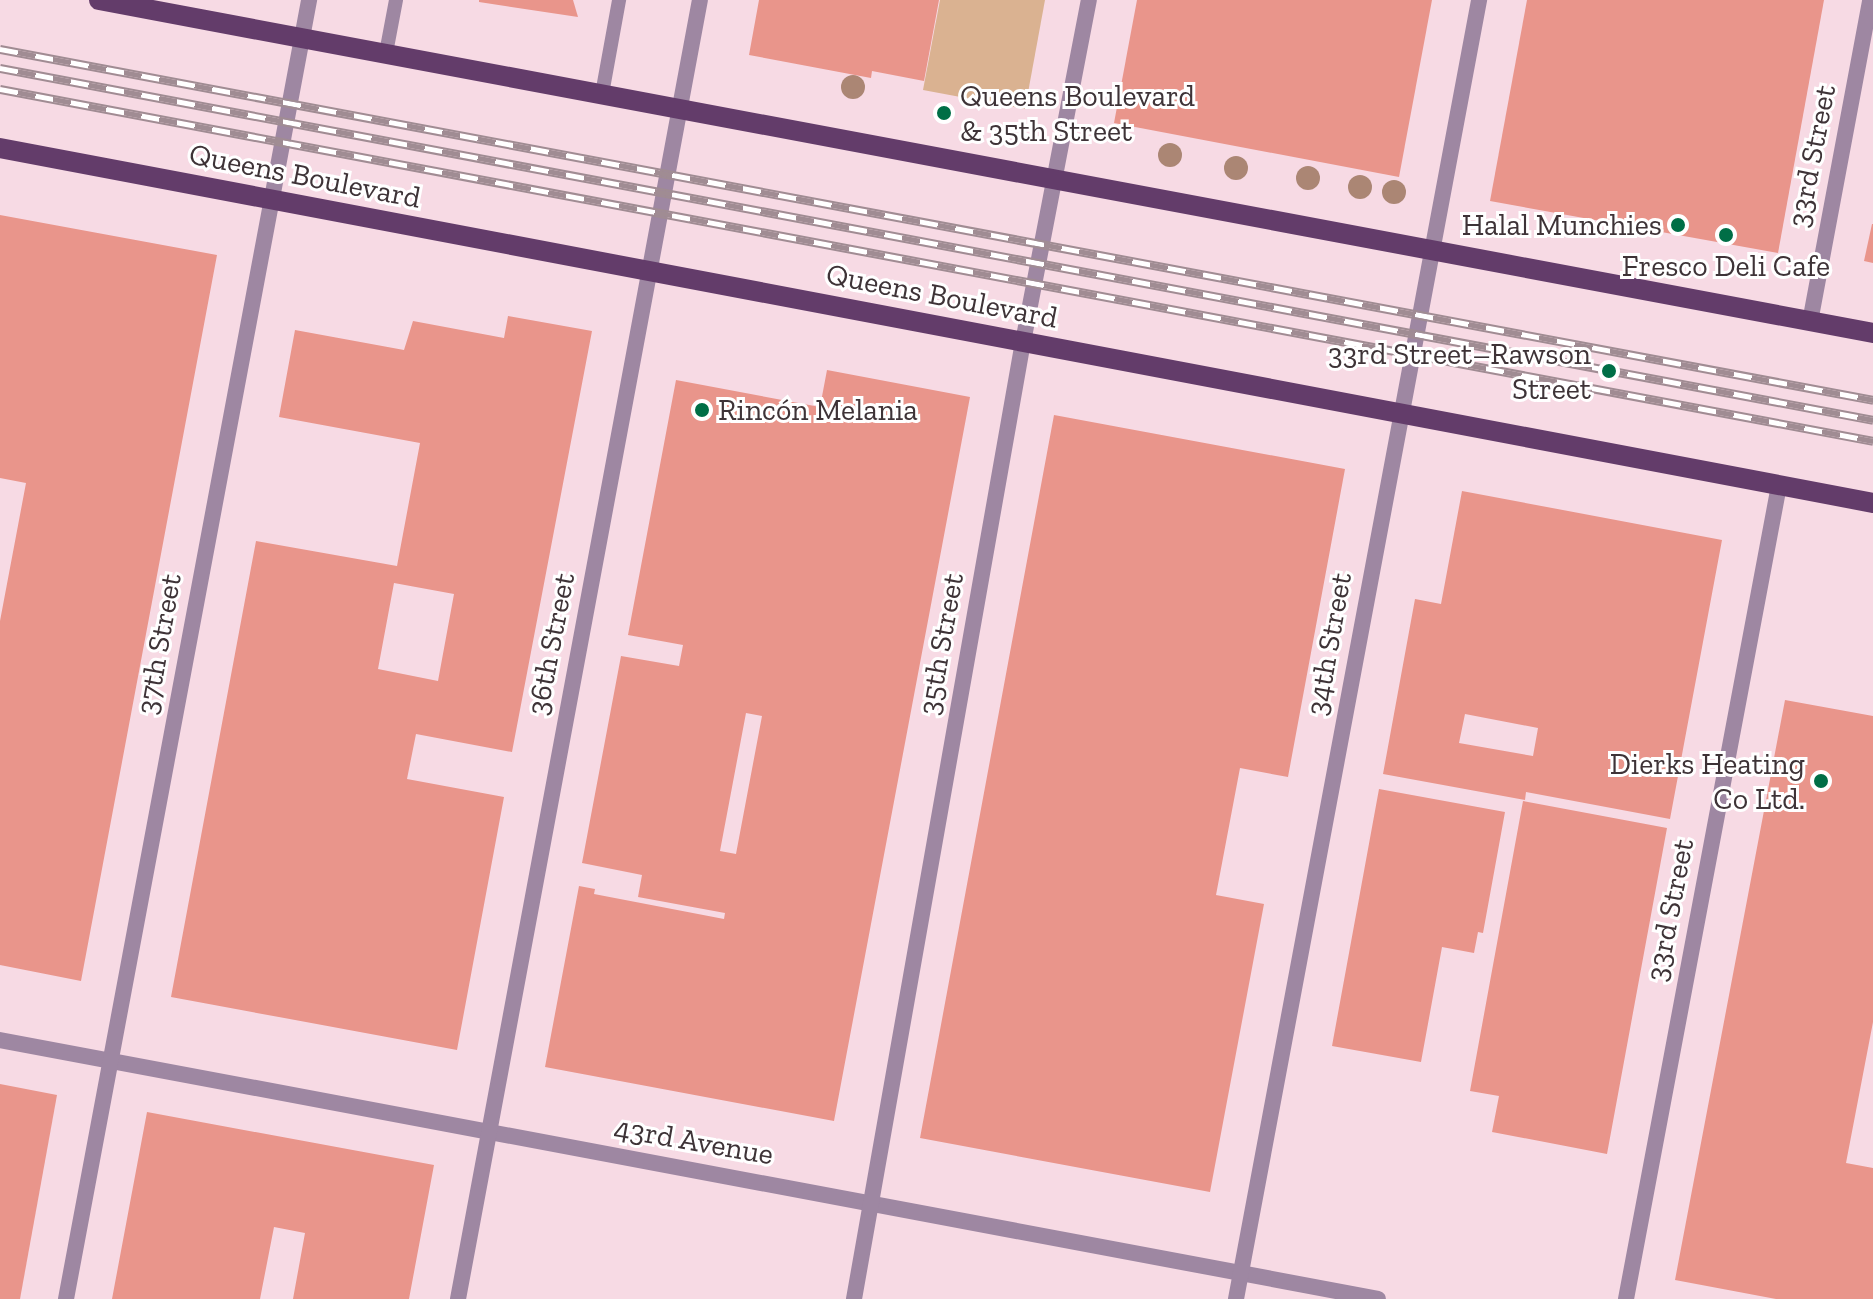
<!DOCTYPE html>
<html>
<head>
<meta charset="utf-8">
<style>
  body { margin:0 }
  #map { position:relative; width:1873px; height:1299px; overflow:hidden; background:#f7dae4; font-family:"Zilla Slab",serif }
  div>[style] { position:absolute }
  .green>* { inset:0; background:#dab291 }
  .building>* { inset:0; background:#e9958b }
  .lane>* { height:14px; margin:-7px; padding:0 7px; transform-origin:7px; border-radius:7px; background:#9e87a2 }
  .street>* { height:16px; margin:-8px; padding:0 8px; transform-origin:8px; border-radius:8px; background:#9e87a2 }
  .primary>* { height:20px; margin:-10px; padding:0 10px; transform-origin:10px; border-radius:10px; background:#633c6a }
  .rail>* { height:9px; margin-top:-4.5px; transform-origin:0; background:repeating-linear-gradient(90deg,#fff 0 18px,#a08c93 0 36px); box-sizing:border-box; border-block:2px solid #a08c93 }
  .trees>* { width:24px; height:24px; margin:-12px; border-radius:50%; background:#ab8674 }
  .dots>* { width:22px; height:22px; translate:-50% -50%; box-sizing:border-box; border:4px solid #fff; border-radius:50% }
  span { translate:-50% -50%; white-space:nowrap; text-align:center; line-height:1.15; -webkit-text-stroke:6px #fff; paint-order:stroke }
  .poi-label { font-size:30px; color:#3e3337 }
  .left { translate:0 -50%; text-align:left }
  .right { translate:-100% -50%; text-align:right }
  .street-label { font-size:30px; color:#3e3337 }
</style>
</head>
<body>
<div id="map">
  <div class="green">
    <div style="clip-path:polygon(940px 0,1045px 0,1025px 109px,923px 90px)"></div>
  </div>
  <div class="building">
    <div style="clip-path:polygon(479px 0,573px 0,578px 17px,479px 2px)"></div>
    <div style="clip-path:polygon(759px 0,939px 0,924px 81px,872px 71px,871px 78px,749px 55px)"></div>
    <div style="clip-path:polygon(1137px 0,1432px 0,1399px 177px,1114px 123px)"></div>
    <div style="clip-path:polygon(1527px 0,1824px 0,1778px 253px,1490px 201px)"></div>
    <div style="clip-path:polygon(0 215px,217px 255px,81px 981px,0 965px,0 621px,26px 483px,0 478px)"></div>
    <div style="clip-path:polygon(1872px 224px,1873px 224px,1873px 263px,1864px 261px)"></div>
    <div style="clip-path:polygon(evenodd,508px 316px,592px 331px,512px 752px,416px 734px,407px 779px,504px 797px,457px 1050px,171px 997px,256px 541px,397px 566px,420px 443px,279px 417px,295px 330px,404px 350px,413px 321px,504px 338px,508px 316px,394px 583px,454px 594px,438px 681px,378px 669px,394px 583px)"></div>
    <div style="clip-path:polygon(evenodd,827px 370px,970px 397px,834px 1121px,545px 1067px,579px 886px,595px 889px,594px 894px,724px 919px,725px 913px,638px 897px,642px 875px,582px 863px,621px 656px,679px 666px,683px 645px,628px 635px,676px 380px,820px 407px,827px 370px,746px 713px,762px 716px,736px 854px,720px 851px,746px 713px)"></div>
    <div style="clip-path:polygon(1054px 415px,1345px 469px,1288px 777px,1240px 768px,1216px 895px,1264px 904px,1210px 1192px,920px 1138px)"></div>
    <div style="clip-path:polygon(evenodd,1462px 491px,1722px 540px,1670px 819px,1526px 792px,1525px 800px,1383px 774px,1415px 599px,1441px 604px,1462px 491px,1465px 714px,1538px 728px,1533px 756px,1459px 743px,1465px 714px)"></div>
    <div style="clip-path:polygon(1785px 700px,1873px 716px,1873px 1022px,1846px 1163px,1873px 1168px,1873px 1299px,1776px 1299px,1675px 1280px)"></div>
    <div style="clip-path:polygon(1379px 789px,1505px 812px,1483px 933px,1478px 932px,1474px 953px,1442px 947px,1421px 1062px,1332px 1046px)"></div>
    <div style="clip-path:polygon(1523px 801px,1667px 828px,1607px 1154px,1492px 1132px,1499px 1096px,1470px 1091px)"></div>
    <div style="clip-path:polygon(0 1084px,57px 1095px,20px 1299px,0 1299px)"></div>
    <div style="clip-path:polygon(147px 1112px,434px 1165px,409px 1299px,293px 1299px,305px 1233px,274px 1227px,260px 1299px,112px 1299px)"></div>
  </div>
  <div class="lane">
    <div style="left:386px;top:53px;width:54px;rotate:-79.3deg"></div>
    <div style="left:602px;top:94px;width:96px;rotate:-79.7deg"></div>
  </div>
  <div class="street">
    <div style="left:1810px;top:322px;width:328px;rotate:-79.4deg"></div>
    <div style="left:0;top:1040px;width:1402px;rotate:10.64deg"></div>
    <div style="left:66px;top:1299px;width:1322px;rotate:-79.4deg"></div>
    <div style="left:458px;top:1299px;width:1321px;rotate:-79.45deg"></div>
    <div style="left:854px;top:1299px;width:972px;rotate:-79.99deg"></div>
    <div style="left:1023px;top:342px;width:348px;rotate:-79.1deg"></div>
    <div style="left:1236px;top:1299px;width:1322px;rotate:-79.4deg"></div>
    <div style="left:1626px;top:1299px;width:828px;rotate:-79.35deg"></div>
  </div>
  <div class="primary">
    <div style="left:99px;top:0;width:1805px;rotate:10.63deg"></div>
    <div style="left:0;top:148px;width:1906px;rotate:10.73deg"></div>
  </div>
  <div class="rail">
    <div style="left:0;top:49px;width:1906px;rotate:10.61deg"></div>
    <div style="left:0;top:68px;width:1906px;rotate:10.64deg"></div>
    <div style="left:0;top:89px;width:1906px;rotate:10.64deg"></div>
  </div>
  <div class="trees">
    <div style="left:853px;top:87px"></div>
    <div style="left:1170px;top:155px"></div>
    <div style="left:1236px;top:168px"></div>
    <div style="left:1308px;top:178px"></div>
    <div style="left:1360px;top:187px"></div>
    <div style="left:1394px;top:192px"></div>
  </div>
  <div class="dots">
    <div style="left:944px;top:113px;background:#006e46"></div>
    <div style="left:1678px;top:225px;background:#006e46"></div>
    <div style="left:1726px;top:235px;background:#006e46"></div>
    <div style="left:1609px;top:371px;background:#006e46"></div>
    <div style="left:702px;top:410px;background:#006e46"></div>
    <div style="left:1821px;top:781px;background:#006e46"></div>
  </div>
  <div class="poi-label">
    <span class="left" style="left:960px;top:113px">Queens Boulevard<br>&amp; 35th Street</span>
    <span class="right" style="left:1662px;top:225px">Halal Munchies</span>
    <span style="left:1726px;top:266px">Fresco Deli Cafe</span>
    <span class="right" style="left:1591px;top:371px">33rd Street–Rawson<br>Street</span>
    <span class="left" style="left:718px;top:410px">Rincón Melania</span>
    <span class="right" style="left:1805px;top:781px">Dierks Heating<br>Co Ltd.</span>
  </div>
  <div class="street-label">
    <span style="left:1812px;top:156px;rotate:-79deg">33rd Street</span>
    <span style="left:305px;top:176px;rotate:11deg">Queens Boulevard</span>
    <span style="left:942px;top:296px;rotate:11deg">Queens Boulevard</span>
    <span style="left:159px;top:644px;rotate:-80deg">37th Street</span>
    <span style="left:551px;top:644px;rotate:-79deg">36th Street</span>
    <span style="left:941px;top:644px;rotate:-80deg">35th Street</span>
    <span style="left:1329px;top:644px;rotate:-80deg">34th Street</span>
    <span style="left:1670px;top:910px;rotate:-79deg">33rd Street</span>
    <span style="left:694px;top:1141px;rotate:10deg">43rd Avenue</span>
  </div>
</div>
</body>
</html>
